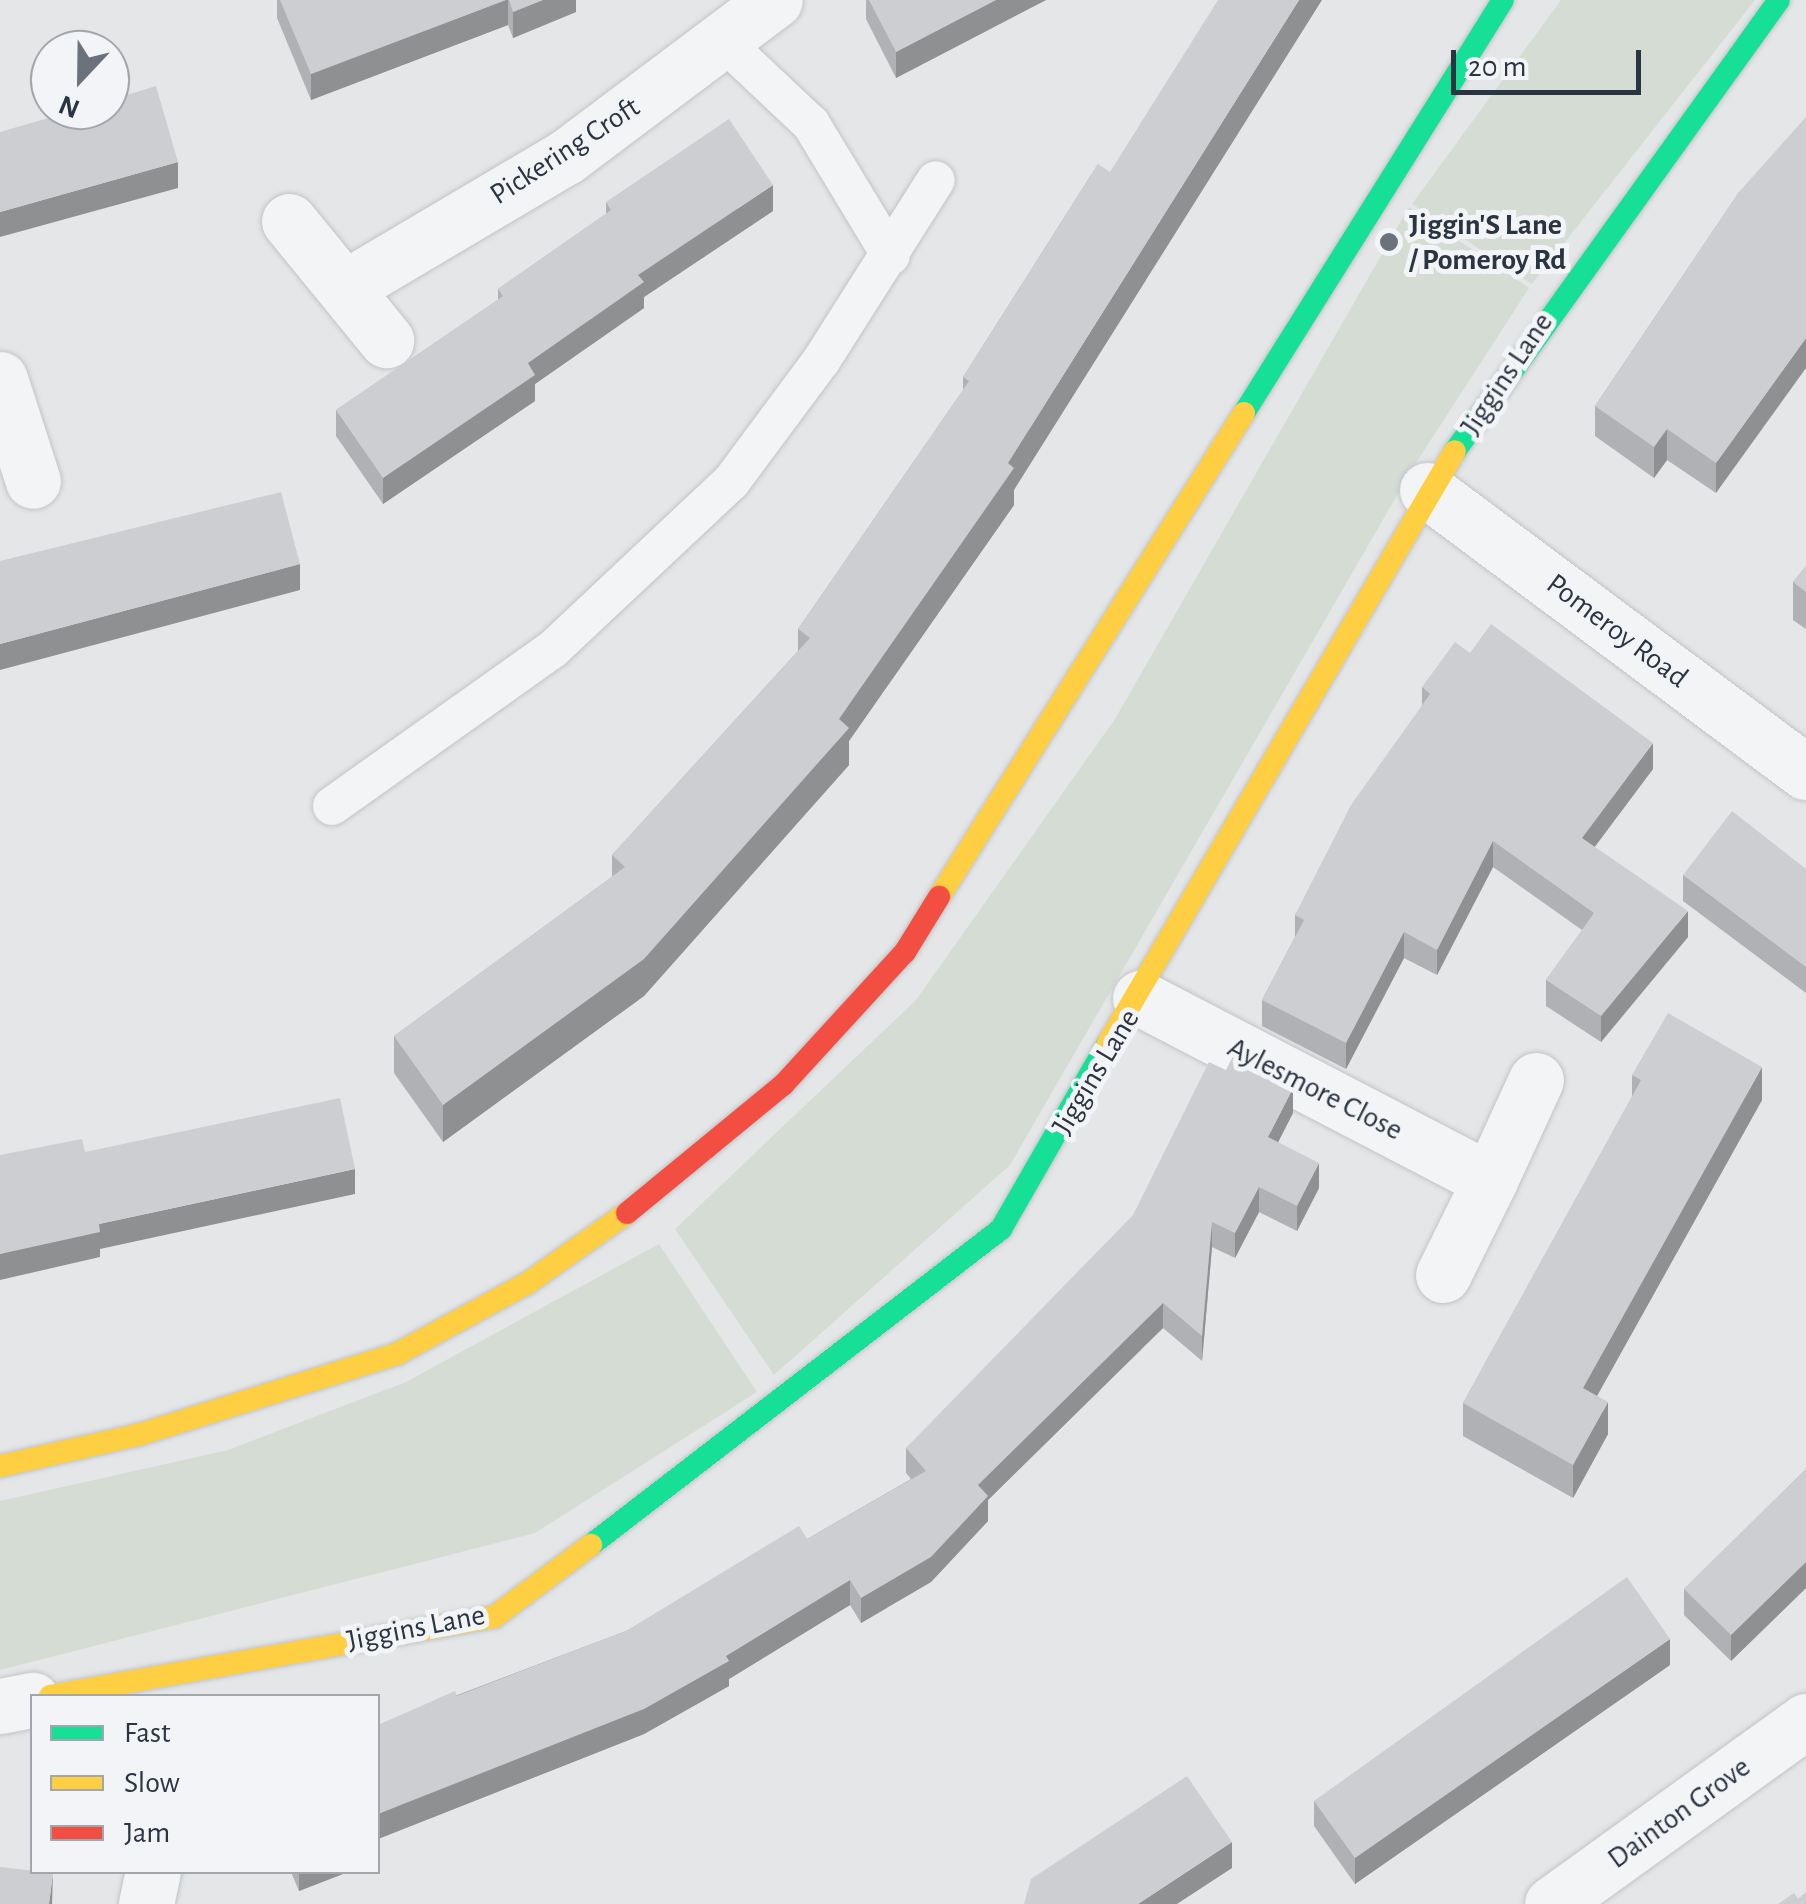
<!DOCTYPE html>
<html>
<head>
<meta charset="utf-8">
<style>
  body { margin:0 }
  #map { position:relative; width:1806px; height:1904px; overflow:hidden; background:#e4e6e8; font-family:"Alegreya Sans",sans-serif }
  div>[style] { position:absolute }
  .green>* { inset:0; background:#d5dcd4 }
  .roads { filter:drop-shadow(0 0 2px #c2c4c6) drop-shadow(0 0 2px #c2c4c6) }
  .lane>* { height:38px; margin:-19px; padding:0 19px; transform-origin:19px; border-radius:19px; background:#f3f4f5 }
  .street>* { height:55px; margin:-27.5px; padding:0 27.5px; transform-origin:27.5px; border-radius:27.5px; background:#f3f4f5 }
  .fast>* { height:22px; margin:-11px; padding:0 11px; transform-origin:11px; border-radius:11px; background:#16e098 }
  .slow>* { height:22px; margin:-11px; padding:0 11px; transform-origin:11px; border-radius:11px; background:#ffcf43 }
  .jam>* { height:22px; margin:-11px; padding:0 11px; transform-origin:11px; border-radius:11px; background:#f24e42 }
  .wall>* { inset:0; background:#afb1b4 }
  .shaded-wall>* { inset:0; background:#8f9092 }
  .building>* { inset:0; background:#ccced1 }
  .dots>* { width:28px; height:28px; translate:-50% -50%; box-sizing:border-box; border:5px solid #f2f4f7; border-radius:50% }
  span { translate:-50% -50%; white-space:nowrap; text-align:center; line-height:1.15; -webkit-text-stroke:10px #f2f4f7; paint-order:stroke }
  .street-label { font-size:30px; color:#2b3441 }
  .poi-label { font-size:30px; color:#2b3441; font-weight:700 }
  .left { translate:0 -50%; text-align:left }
  .legend { position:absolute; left:30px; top:1694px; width:350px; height:180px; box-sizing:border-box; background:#f2f4f7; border:2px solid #a2a7ae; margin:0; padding:12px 18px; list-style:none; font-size:30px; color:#2b3441 }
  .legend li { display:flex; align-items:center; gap:20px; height:50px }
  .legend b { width:50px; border:2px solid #a2a7ae }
  .north { position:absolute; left:30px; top:30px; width:100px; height:100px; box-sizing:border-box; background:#f2f4f7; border:2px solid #a2a7ae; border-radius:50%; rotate:202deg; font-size:28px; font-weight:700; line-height:40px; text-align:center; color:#2b3441 }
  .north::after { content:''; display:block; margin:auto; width:35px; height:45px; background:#6c727b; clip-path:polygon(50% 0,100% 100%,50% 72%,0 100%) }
  .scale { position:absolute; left:1451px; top:50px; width:190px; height:45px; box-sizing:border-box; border:5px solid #2b3441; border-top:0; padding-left:12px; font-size:30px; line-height:35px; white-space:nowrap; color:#2b3441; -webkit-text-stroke:8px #f2f4f7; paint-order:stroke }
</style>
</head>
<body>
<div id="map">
  <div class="green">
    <div style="clip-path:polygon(1561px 0,1755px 0,1532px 284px,1412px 204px)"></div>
    <div style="clip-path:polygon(1409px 207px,1529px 288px,1414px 466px,1010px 1165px,774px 1375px,675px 1229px,916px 1000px,1115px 719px)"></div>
    <div style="clip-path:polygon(659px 1244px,757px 1392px,535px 1533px,0 1670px,0 1501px,228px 1450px,406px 1382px)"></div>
  </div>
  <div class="roads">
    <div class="lane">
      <div style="left:725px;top:43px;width:118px;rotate:43.3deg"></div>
      <div style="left:811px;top:124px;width:154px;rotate:58.8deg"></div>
      <div style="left:332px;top:806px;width:271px;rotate:-35.4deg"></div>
      <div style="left:553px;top:649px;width:244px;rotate:-43.2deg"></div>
      <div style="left:731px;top:482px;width:151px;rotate:-53.4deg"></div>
      <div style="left:821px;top:361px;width:214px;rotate:-57.6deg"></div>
    </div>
    <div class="street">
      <div style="left:289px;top:221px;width:154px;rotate:50.8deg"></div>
      <div style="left:346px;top:287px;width:256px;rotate:-30.6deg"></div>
      <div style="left:566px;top:157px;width:261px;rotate:-36.9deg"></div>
      <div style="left:0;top:379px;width:107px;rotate:72.1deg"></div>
      <div style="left:1427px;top:490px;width:472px;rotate:36.7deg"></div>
      <div style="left:1140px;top:998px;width:394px;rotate:27.5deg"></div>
      <div style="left:1490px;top:1180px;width:106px;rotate:116.3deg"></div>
      <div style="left:1490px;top:1180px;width:110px;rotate:-65.3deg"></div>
      <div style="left:0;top:1706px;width:33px;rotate:-11deg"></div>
      <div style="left:146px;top:1904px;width:33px;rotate:-78deg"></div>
      <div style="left:1552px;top:1904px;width:313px;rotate:-35.8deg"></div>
    </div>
    <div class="fast">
      <div style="left:1244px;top:413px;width:487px;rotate:-57.9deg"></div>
      <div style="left:1455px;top:451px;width:555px;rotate:-54.31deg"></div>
      <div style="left:591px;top:1545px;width:518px;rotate:-37.62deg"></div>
      <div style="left:1001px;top:1229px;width:212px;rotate:-60.1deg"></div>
    </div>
    <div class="slow">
      <div style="left:939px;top:897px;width:572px;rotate:-57.78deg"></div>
      <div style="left:1107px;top:1045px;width:688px;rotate:-59.64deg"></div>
      <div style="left:0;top:1466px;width:141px;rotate:-12.7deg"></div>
      <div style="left:138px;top:1435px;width:271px;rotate:-17.4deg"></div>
      <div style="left:397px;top:1354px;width:149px;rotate:-28.5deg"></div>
      <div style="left:528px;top:1283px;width:121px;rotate:-35.3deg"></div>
      <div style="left:50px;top:1696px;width:451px;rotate:-10.1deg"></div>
      <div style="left:494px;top:1617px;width:121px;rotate:-36.6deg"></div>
    </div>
    <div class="jam">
      <div style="left:627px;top:1213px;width:202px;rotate:-39.4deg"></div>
      <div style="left:783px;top:1085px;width:180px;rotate:-47.5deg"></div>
      <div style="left:905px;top:952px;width:65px;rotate:-58.3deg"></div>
    </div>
  </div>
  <div class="wall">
    <div style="clip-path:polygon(277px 0,576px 0,576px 12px,513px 38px,508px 25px,311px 100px,277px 18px)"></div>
    <div style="clip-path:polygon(866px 0,1046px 0,896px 78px,866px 19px)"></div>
    <div style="clip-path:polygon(1098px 164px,1014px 490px,1014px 505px,849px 741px,849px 765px,644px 996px,443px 1142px,394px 1073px,394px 1036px,612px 877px,612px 855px,798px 651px,798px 629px,963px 390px,963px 377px)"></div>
    <div style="clip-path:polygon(1739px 192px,1716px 493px,1667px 460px,1654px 478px,1595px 436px,1595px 406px)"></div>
    <div style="clip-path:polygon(606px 202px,773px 211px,644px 297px,644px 308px,535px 384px,535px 401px,383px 504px,336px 436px,336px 410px,498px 300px,498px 289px,606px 214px)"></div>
    <div style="clip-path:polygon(1806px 566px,1806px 629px,1793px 620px,1793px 582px)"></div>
    <div style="clip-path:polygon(1470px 653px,1653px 769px,1594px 847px,1688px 937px,1601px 1042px,1546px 1006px,1546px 980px,1582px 930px,1493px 867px,1437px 975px,1404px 958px,1346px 1069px,1262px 1026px,1262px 1000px,1295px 937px,1295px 915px,1422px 706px,1422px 687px)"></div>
    <div style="clip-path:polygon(1806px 869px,1806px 993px,1683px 901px,1683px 875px)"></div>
    <div style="clip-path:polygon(1632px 1075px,1762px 1100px,1597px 1396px,1608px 1434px,1573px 1498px,1463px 1436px,1463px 1403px,1632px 1097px)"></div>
    <div style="clip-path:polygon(1293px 1113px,1278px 1142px,1319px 1188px,1297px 1231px,1259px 1212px,1235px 1258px,1212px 1247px,1202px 1361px,1163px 1328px,988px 1500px,988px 1521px,931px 1582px,861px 1623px,850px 1605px,729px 1679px,729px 1686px,644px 1734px,378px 1839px,378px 1725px,626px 1631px,807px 1539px,911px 1479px,906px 1473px,906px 1448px)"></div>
    <div style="clip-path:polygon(1806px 1469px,1806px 1588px,1731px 1661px,1684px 1615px,1684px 1589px)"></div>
    <div style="clip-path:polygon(1670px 1665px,1355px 1884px,1314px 1826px,1314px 1801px)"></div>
    <div style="clip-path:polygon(291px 1872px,348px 1872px,299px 1891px)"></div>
  </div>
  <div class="shaded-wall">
    <div style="clip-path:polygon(506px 0,508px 0,508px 25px,311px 100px,311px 74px)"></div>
    <div style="clip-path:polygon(543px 0,576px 0,576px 12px,513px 38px,513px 12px)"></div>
    <div style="clip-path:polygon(996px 0,1046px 0,896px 78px,896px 52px)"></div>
    <div style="clip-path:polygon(1299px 0,1322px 0,1014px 490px,1014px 505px,849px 741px,849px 765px,644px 996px,443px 1142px,443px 1105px,839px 719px,1008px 463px)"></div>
    <div style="clip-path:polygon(178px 162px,178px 188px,0 237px,0 212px)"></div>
    <div style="clip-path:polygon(773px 185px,773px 211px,644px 297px,644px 308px,535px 384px,535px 401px,383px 504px,383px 478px,638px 275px)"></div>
    <div style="clip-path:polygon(1806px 338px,1806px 368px,1716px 493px,1716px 463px)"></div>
    <div style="clip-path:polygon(1667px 429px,1667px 460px,1654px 478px,1654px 447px)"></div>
    <div style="clip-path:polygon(300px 564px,300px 590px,0 670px,0 644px)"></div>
    <div style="clip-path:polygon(1653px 743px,1653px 769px,1582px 864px,1582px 838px)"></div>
    <div style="clip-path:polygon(1493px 841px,1493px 867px,1437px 975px,1437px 950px)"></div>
    <div style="clip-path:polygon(1688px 911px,1688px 937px,1601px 1042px,1601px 1016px)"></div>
    <div style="clip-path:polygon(1404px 932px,1404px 958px,1346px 1069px,1346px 1043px)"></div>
    <div style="clip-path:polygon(1762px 1067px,1762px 1100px,1583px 1421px,1583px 1388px)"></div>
    <div style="clip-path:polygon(1293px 1088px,1293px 1113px,1268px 1162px,1268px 1137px)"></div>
    <div style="clip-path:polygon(1319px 1163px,1319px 1188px,1297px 1231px,1297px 1206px)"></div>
    <div style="clip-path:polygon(355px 1169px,355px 1194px,100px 1249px,100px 1257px,0 1280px,0 1254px,99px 1224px)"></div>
    <div style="clip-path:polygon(1259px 1187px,1259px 1212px,1235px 1258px,1235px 1233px)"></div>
    <div style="clip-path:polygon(1212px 1222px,1212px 1247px,1202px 1361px,1202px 1336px)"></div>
    <div style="clip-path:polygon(1163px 1303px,1163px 1328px,988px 1500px,988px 1521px,931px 1582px,861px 1623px,861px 1598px)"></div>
    <div style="clip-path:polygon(1608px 1402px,1608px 1434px,1573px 1498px,1573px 1465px)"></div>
    <div style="clip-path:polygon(1806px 1562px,1806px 1588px,1731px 1661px,1731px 1635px)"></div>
    <div style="clip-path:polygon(850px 1580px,850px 1605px,729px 1679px,729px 1686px,644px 1734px,378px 1839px,378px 1814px,726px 1656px)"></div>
    <div style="clip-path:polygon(1670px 1639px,1670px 1665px,1355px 1884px,1355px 1858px)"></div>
    <div style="clip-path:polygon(1232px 1842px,1232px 1868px,1177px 1904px,1138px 1904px)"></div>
    <div style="clip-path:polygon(299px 1872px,348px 1872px,299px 1891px)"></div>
    <div style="clip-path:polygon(53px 1873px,52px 1904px,49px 1904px)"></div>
  </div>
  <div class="building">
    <div style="clip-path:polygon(280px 0,506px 0,311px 74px)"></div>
    <div style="clip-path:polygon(509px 0,543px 0,513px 12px)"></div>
    <div style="clip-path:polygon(869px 0,996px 0,896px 52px)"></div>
    <div style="clip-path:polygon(1218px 0,1299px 0,1008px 463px,1014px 468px,839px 719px,849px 728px,644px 959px,443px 1105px,394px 1036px,625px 867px,612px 855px,810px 638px,798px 629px,969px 381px,963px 377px,1098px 164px,1110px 172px)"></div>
    <div style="clip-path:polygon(156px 86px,178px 162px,0 212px,0 132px,76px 110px,110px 110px,110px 100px)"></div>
    <div style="clip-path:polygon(1806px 117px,1806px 338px,1716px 463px,1667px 429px,1654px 447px,1595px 406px,1739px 192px)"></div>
    <div style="clip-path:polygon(729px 119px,773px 185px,638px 275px,644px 282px,528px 363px,535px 375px,383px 478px,336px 410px,503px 296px,498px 289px,611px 210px,606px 202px)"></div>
    <div style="clip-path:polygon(281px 492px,300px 564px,0 644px,0 561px)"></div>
    <div style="clip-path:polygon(1806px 566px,1806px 592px,1793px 582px)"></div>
    <div style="clip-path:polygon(1491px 624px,1653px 743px,1582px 838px,1688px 911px,1601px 1016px,1546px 980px,1594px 913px,1493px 841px,1437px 950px,1404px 932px,1346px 1043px,1262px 1000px,1304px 920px,1295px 915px,1351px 805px,1430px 694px,1422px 687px,1455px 642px,1470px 653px)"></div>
    <div style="clip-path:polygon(1732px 811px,1806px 869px,1806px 967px,1683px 875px)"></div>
    <div style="clip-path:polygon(1668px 1013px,1762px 1067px,1583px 1388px,1608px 1402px,1573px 1465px,1463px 1403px,1641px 1080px,1632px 1075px)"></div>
    <div style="clip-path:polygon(1233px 1056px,1293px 1088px,1268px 1137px,1319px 1163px,1297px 1206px,1259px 1187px,1235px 1233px,1212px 1222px,1202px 1336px,1163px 1303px,978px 1485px,988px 1496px,931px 1557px,861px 1598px,850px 1580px,726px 1656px,729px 1661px,644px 1709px,378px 1814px,378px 1725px,455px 1691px,457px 1696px,626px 1631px,799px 1526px,807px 1539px,926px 1471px,906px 1448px,1133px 1215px,1209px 1062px,1226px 1070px)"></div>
    <div style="clip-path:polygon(340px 1098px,355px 1169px,99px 1224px,100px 1232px,0 1254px,0 1155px,82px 1139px,85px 1152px)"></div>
    <div style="clip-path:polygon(1806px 1469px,1806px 1562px,1731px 1635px,1684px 1589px)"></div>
    <div style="clip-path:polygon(1627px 1577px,1670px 1639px,1355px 1858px,1314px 1801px)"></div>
    <div style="clip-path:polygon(1187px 1776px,1232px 1842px,1138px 1904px,1024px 1904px,1031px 1879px)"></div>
    <div style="clip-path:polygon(0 1867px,53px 1873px,49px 1904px,0 1904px)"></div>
    <div style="clip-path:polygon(1806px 1892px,1806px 1904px,1778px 1904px,1794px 1893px,1798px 1899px)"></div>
  </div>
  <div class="dots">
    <div style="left:1389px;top:242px;background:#6c727b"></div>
  </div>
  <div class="street-label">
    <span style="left:565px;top:151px;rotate:-33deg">Pickering Croft</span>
    <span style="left:1507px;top:374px;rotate:-56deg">Jiggins Lane</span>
    <span style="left:1617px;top:631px;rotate:37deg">Pomeroy Road</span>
    <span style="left:1096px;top:1072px;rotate:-59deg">Jiggins Lane</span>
    <span style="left:1315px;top:1089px;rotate:27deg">Aylesmore Close</span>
    <span style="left:416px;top:1628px;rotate:-11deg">Jiggins Lane</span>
    <span style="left:1679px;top:1813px;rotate:-36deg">Dainton Grove</span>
  </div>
  <div class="poi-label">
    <span class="left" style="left:1409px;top:242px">Jiggin'S Lane<br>/ Pomeroy Rd</span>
  </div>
  <ul class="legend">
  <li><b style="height:12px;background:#16e098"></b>Fast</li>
  <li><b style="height:12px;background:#ffcf43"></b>Slow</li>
  <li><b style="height:12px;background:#f24e42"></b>Jam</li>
  </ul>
  <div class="north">N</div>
  <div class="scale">20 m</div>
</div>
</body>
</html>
